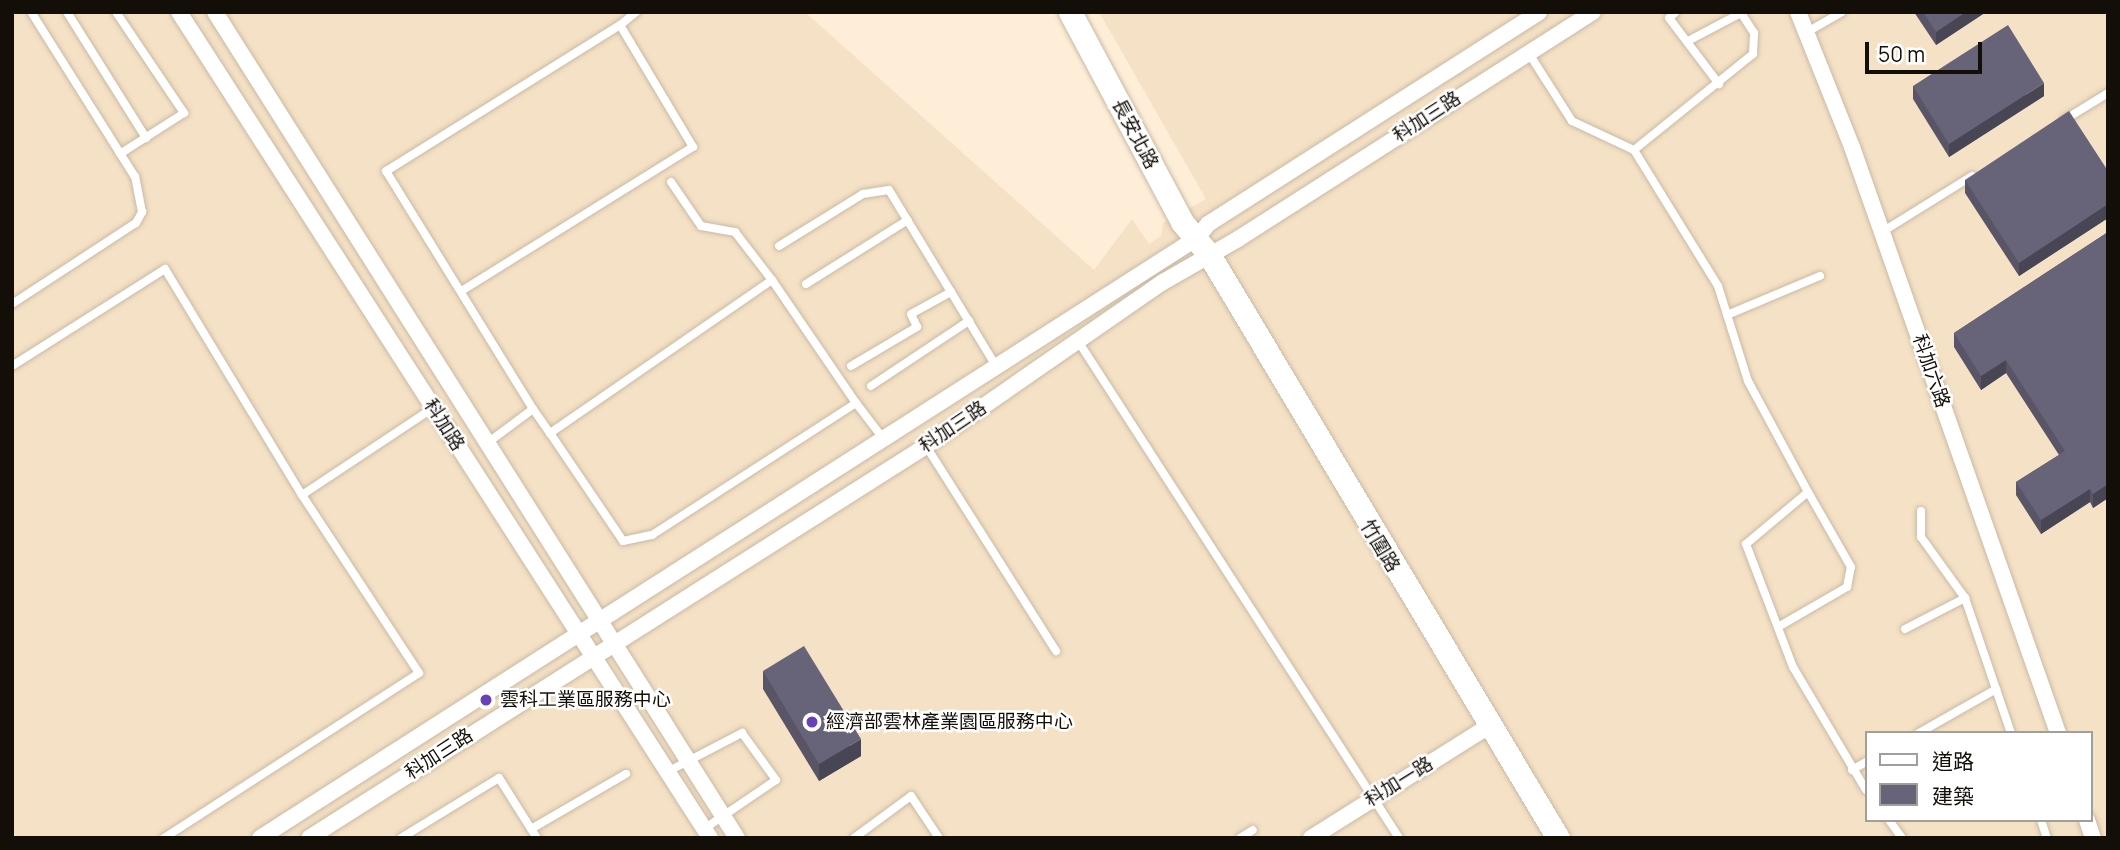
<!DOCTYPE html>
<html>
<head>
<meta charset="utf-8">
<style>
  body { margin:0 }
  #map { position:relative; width:2120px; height:850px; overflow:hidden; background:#feeed8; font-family:Manrope,"Noto Sans TC",sans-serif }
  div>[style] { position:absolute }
  .built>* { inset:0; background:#f5e1c5 }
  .roads { filter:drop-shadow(0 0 2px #c9baa5) drop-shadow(0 0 2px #c9baa5) }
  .lane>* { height:8px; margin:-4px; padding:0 4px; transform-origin:4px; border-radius:4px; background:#fff }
  .street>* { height:16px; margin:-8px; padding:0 8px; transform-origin:8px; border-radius:8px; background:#fff }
  .secondary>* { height:23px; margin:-11.5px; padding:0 11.5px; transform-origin:11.5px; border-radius:11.5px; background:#fff }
  .wall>* { inset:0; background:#595567 }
  .shaded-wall>* { inset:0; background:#484554 }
  .building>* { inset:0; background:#676378 }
  .dots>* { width:19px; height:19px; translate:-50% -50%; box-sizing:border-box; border:4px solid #fff; border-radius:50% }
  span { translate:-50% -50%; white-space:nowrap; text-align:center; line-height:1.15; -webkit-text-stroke:5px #fff; paint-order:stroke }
  .street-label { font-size:19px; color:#130e07 }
  .poi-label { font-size:19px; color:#130e07 }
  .left { translate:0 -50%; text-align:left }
  .frame { position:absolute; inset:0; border:14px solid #130e07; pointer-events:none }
  .legend { position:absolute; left:1865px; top:731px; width:228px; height:91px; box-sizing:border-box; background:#fff; border:2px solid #a19f9c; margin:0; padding:9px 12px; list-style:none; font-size:21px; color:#130e07 }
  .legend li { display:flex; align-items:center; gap:14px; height:35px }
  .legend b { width:35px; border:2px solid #a19f9c }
  .scale { position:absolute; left:1865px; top:42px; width:117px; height:32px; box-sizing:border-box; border:4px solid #130e07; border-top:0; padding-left:9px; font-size:21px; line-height:24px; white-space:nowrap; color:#130e07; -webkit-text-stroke:5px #fff; paint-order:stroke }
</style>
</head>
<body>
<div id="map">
  <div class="built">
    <div style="clip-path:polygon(evenodd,12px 12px,805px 12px,1094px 270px,1132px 219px,1149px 244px,1161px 236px,1163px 223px,1206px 199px,1099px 12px,2108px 12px,2108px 838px,12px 838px,12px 12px,1866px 733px,2090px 733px,2090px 820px,1866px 820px,1866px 733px)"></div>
  </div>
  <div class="roads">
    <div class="lane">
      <div style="left:67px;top:12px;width:149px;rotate:57.9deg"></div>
      <div style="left:116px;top:12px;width:122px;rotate:56deg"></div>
      <div style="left:184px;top:113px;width:76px;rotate:147.4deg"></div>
      <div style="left:1676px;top:12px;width:9px;rotate:139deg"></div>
      <div style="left:1669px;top:18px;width:83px;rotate:52.9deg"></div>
      <div style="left:620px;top:25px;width:21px;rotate:-39deg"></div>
      <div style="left:1807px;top:32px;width:40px;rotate:-29.7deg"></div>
      <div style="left:1528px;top:52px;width:82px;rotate:57.5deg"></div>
      <div style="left:1572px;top:121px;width:68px;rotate:25.1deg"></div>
      <div style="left:1634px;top:150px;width:160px;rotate:58.3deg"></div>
      <div style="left:1718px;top:286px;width:100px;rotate:72.5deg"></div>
      <div style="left:1748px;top:381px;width:126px;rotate:61.6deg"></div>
      <div style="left:1808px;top:492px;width:81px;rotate:140deg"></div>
      <div style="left:1746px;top:544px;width:132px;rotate:69.1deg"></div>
      <div style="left:1793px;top:667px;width:143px;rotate:59.3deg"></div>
      <div style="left:2064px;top:120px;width:52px;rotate:-31.5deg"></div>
      <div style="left:1634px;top:150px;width:153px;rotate:-38.9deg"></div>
      <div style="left:1753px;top:54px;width:21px;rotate:-87deg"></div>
      <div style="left:1754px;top:33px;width:24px;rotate:-123deg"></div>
      <div style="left:1741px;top:13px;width:60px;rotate:152.2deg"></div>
      <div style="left:671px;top:182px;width:53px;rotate:55.7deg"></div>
      <div style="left:701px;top:226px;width:35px;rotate:10deg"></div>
      <div style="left:735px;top:232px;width:61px;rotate:52.4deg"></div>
      <div style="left:772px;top:280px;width:270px;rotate:145.4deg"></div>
      <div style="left:550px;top:433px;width:130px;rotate:55.9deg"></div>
      <div style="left:623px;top:541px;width:30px;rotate:-12deg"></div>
      <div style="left:652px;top:535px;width:243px;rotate:-32.9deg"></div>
      <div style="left:856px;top:403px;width:43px;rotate:52.6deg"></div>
      <div style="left:1882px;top:232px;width:106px;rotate:-31.9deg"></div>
      <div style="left:779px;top:246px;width:99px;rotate:-31.8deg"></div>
      <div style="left:863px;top:194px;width:26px;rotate:-9deg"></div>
      <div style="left:889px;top:190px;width:204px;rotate:58.7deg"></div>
      <div style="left:772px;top:280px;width:149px;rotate:55.7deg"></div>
      <div style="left:806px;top:284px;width:120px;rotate:-32.1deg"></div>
      <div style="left:463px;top:290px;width:271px;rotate:-31.9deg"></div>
      <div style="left:693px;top:147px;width:142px;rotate:-120.9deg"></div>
      <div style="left:620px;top:25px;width:276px;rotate:148deg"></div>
      <div style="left:386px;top:171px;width:280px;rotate:58.3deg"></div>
      <div style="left:533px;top:409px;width:54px;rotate:143.3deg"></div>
      <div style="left:12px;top:304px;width:148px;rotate:-33.2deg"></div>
      <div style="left:136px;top:223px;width:13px;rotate:-61deg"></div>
      <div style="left:142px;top:212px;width:36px;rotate:-101deg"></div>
      <div style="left:135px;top:177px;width:195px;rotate:-122.2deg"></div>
      <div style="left:1727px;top:315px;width:101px;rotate:-22.8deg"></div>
      <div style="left:1078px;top:341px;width:592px;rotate:57.14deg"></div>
      <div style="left:12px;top:366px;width:181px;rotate:-32.4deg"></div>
      <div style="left:165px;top:269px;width:264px;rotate:58.8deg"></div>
      <div style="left:302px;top:495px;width:213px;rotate:56.7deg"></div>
      <div style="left:419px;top:673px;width:304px;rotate:147.1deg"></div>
      <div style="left:851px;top:366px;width:77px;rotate:-30.6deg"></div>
      <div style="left:917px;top:327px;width:14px;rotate:-115deg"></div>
      <div style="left:911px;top:314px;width:46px;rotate:-28.8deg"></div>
      <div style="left:871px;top:386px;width:118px;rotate:-33.6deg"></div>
      <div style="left:533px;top:409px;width:29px;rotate:55deg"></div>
      <div style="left:926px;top:446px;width:243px;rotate:57.6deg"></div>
      <div style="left:302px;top:495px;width:157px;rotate:-33.6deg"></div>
      <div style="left:1921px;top:511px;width:26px;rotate:90deg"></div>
      <div style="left:1921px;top:537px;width:75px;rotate:54.2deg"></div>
      <div style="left:1965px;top:598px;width:143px;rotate:71.2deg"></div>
      <div style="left:1778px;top:627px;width:80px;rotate:-30.1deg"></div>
      <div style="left:1847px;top:587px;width:20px;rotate:-79deg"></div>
      <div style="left:1851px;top:567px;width:86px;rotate:-119.8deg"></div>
      <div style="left:1905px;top:629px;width:68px;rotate:-27.3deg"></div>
      <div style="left:1919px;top:733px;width:89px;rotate:-29.7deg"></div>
      <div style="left:1852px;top:770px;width:16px;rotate:-30deg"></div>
      <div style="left:667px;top:772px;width:85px;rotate:-27.5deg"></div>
      <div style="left:742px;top:733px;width:58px;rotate:54.1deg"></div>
      <div style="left:776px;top:780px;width:87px;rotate:145.8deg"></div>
      <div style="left:1889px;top:820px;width:22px;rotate:54deg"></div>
      <div style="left:2041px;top:820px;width:19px;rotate:72deg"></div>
      <div style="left:531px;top:829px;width:110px;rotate:-30.1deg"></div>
      <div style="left:401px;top:838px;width:115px;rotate:-31.5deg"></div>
      <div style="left:499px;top:778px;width:71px;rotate:57.7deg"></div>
      <div style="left:854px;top:838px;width:71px;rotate:-36.4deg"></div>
      <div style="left:911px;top:796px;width:50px;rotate:56.3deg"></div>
      <div style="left:1240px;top:838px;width:15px;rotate:-32deg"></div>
    </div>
    <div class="street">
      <div style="left:179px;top:12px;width:982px;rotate:57.26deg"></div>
      <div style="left:215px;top:12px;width:977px;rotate:57.71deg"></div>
      <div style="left:1798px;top:12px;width:145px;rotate:68.2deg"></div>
      <div style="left:1852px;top:147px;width:621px;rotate:70.63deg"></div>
      <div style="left:2087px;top:820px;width:19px;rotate:72deg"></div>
      <div style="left:260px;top:838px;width:1113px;rotate:-32.63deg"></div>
      <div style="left:1197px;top:238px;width:18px;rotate:-52deg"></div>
      <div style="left:1208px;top:224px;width:393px;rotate:-32.6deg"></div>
      <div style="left:309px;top:838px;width:731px;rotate:-32.43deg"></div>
      <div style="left:926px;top:446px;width:288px;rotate:-34.7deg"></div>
      <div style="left:1163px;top:282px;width:86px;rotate:-29.8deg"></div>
      <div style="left:1238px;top:239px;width:421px;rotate:-32.6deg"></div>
      <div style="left:1311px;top:838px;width:208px;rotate:-32.2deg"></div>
    </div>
    <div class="secondary">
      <div style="left:1070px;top:12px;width:238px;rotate:61.9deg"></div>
      <div style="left:1182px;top:222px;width:44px;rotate:50.5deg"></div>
      <div style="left:1210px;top:256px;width:678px;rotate:59.12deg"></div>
    </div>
  </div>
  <div class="wall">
    <div style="clip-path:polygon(1914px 12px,1986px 12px,1936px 45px)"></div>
    <div style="clip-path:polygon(1913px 86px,2044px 96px,1949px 157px,1913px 99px)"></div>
    <div style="clip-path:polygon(2108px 171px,2108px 218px,2019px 276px,1965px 193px,1965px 180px)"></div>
    <div style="clip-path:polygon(2108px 232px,2108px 498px,2093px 508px,2090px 502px,2041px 534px,2016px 495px,2016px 482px,2059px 455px,2006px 373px,1981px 390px,1954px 347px,1954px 333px)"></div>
    <div style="clip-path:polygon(763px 671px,861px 756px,819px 781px,763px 689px)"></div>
  </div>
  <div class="shaded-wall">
    <div style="clip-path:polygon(1966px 12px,1986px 12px,1936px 45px,1936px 32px)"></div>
    <div style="clip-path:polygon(2044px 83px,2044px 96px,1949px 157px,1949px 144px)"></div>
    <div style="clip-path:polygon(2108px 204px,2108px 218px,2019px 276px,2019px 263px)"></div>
    <div style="clip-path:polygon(2006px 360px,2006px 373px,1981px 390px,1981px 376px)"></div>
    <div style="clip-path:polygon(2108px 484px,2108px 498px,2093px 508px,2093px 494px)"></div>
    <div style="clip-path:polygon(2090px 489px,2090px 502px,2041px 534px,2041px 520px)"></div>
    <div style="clip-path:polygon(861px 739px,861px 756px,819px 781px,819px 764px)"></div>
  </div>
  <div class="building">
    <div style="clip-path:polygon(1923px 12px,1966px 12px,1936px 32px)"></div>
    <div style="clip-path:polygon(2008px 25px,2044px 83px,1949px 144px,1913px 86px)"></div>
    <div style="clip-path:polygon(2069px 111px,2108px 171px,2108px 204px,2019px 263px,1965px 180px)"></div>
    <div style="clip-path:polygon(2108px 232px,2108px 484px,2093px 494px,2090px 489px,2041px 520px,2016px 482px,2065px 451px,2006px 360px,1981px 376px,1954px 333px)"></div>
    <div style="clip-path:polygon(804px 646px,861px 739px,819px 764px,763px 671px)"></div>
  </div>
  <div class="dots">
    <div style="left:486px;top:700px;background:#6841b9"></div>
    <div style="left:812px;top:722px;background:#6841b9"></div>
  </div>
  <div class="street-label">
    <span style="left:1427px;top:117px;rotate:-33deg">科加三路</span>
    <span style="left:1135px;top:134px;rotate:62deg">長安北路</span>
    <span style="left:1931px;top:371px;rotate:71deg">科加六路</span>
    <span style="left:444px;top:425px;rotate:57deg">科加路</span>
    <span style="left:953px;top:427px;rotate:-34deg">科加三路</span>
    <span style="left:1380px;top:546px;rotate:59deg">竹圍路</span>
    <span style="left:439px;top:754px;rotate:-33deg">科加三路</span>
    <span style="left:1399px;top:782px;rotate:-32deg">科加一路</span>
  </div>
  <div class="poi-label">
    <span class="left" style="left:500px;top:700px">雲科工業區服務中心</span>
    <span class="left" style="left:826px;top:722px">經濟部雲林產業園區服務中心</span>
  </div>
  <div class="frame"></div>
  <ul class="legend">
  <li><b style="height:9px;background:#fff"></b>道路</li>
  <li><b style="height:19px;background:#676378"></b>建築</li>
  </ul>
  <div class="scale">50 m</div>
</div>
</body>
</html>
